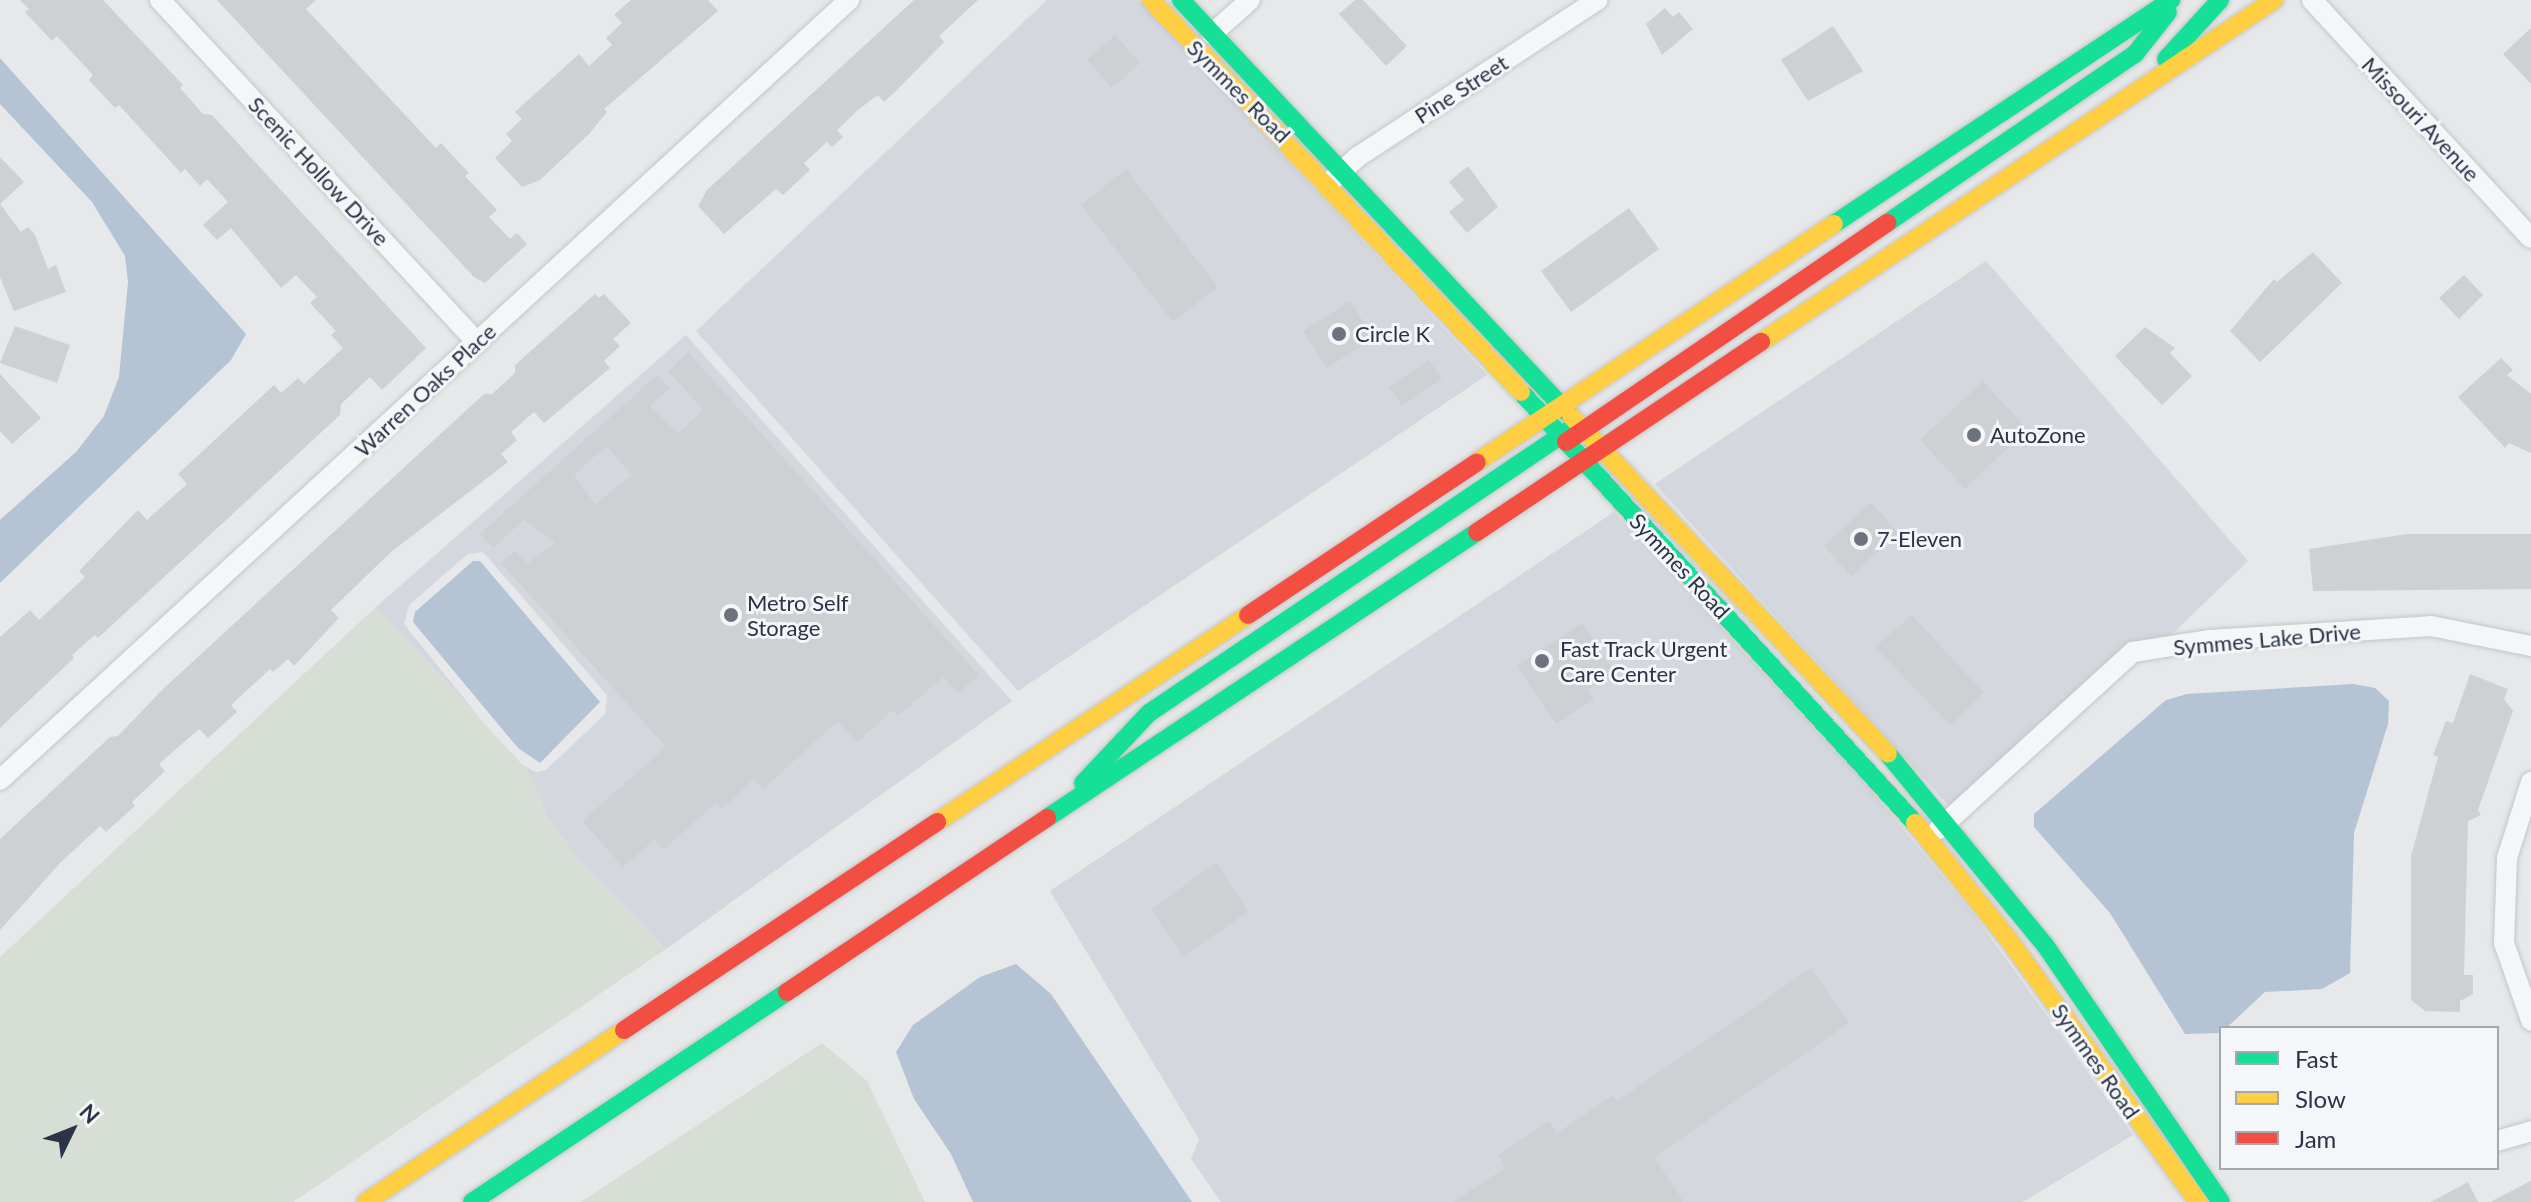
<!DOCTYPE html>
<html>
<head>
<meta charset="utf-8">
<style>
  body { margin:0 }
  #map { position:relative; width:2531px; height:1202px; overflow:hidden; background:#e6e8ea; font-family:Lato,sans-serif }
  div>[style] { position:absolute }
  .built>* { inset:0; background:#d4d7dd }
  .green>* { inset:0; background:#d6ded6 }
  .water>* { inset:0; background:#b4c4d5 }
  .building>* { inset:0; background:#ced0d3 }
  .roads { filter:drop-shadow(0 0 2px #c4c6c8) drop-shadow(0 0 2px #c4c6c8) }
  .street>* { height:20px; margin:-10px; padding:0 10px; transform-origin:10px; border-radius:10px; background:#f5f6f7 }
  .fast>* { height:18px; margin:-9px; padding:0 9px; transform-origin:9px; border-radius:9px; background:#16e098 }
  .slow>* { height:18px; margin:-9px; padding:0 9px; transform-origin:9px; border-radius:9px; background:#ffcf43 }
  .jam>* { height:18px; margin:-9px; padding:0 9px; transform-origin:9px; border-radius:9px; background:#f24e42 }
  .dots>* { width:22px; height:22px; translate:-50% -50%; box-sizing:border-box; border:4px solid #f4f6f9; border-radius:50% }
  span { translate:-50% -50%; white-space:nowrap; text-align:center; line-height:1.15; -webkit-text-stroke:6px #f4f6f9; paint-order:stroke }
  .street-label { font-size:22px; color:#2b3445 }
  .poi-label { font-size:22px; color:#2b3445 }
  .left { translate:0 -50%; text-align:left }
  .legend { position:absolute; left:2219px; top:1026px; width:280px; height:144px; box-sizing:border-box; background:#f4f6f9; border:2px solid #a4a8b1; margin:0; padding:10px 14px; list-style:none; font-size:24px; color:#2b3445 }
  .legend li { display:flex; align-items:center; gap:16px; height:40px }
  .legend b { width:40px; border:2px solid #a4a8b1 }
  .north { position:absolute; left:32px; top:1090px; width:80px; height:80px; -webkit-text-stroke:6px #f4f6f9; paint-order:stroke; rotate:47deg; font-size:22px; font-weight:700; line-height:32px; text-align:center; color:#2b3445 }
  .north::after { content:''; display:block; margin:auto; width:28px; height:36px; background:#2b3445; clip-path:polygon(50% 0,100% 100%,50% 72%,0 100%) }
</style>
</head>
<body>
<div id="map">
  <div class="built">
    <div style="clip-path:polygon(1047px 0,1139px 0,1487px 375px,1018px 691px,696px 331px)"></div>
    <div style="clip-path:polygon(1986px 261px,2248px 561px,2171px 635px,2127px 644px,1949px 806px,1655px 484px)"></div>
    <div style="clip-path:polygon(686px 335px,1012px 701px,666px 949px,574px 854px,549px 819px,521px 764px,536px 772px,546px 770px,605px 714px,607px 695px,483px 552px,468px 554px,409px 605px,404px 624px,484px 723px,376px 607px)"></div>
    <div style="clip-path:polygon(1614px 512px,1858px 775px,1972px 912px,2133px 1135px,2023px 1202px,1221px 1202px,1191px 1159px,1199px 1139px,1050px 891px)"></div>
  </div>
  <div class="green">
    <div style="clip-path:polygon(376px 607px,529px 772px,549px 819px,574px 854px,666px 949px,293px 1202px,0 1202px,0 957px)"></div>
    <div style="clip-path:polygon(822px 1043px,867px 1081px,925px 1202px,581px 1202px)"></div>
  </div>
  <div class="water">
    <div style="clip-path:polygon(0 58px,246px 334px,231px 360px,0 583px,0 520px,76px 452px,104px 416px,119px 377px,128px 282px,125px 256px,92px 202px,0 104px)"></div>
    <div style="clip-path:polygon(473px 561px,480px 561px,600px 702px,540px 763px,518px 748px,413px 622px,415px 612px)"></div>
    <div style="clip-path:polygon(2353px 684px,2375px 688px,2389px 701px,2388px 724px,2354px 833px,2350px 973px,2322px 989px,2265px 992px,2221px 1033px,2185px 1034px,2110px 913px,2034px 827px,2034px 814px,2166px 700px,2187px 694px)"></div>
    <div style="clip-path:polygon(1016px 964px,1051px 994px,1192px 1202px,973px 1202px,951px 1154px,914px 1099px,896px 1052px,913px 1025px,980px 977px)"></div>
  </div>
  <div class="building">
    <div style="clip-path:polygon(20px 0,103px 0,183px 85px,180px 88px,203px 114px,212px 115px,426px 348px,382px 390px,370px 377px,341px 404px,340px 415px,98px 638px,95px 635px,72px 655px,74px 658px,0 728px,0 637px,30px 610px,39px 620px,85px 577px,79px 571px,138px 510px,147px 520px,187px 484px,178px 474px,274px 385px,281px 393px,298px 378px,304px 384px,343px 348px,331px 335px,336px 331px,310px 303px,317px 297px,296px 275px,281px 288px,231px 228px,217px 240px,203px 225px,228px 202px,207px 179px,200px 186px,185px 169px,181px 173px,119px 105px,115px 108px,89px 80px,93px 75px,57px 36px,52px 41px,25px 12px,29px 9px)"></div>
    <div style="clip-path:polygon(217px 0,316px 0,306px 9px,436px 148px,441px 143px,469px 173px,465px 176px,497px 210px,489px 217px,510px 239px,517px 233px,527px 244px,485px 283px,474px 277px)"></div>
    <div style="clip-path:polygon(631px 0,708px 0,718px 11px,604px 109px,607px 112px,589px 134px,540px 180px,522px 187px,495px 158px,512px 141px,506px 134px,522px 119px,515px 112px,579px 54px,589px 66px,612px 45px,606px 38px,622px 23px,614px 15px)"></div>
    <div style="clip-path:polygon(914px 0,978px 0,939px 36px,944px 42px,896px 91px,884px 102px,878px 95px,859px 109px,837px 130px,843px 137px,832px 147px,827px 142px,804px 163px,810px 170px,783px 195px,776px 189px,724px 234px,698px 206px,707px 190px)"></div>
    <div style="clip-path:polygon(1355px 0,1363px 0,1407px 46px,1386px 66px,1339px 14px)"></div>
    <div style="clip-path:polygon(1665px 8px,1673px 17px,1679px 12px,1693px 29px,1662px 55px,1646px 24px)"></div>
    <div style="clip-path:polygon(1833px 26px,1863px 71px,1808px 101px,1781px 60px)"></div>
    <div style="clip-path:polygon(2531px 28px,2531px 84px,2503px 54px)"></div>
    <div style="clip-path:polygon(1115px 35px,1140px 63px,1112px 88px,1087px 60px)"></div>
    <div style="clip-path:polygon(0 157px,24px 182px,0 204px,21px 232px,28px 227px,35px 235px,48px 269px,56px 265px,66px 292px,14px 311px,0 277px)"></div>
    <div style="clip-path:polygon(1468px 166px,1498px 207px,1467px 233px,1449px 212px,1464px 200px,1449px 182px)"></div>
    <div style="clip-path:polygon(1126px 169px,1218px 287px,1173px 322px,1081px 205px)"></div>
    <div style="clip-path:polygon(1629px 208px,1659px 249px,1571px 312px,1541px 271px)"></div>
    <div style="clip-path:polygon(2313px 252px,2342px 283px,2260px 362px,2230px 331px,2274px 279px,2277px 282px)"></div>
    <div style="clip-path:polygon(2464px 275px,2483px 295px,2459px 319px,2439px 298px)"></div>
    <div style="clip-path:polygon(595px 294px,599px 298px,604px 294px,631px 323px,613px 339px,620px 346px,604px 361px,610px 368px,544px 423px,534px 412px,511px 432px,517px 440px,501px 454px,508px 462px,391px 552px,331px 610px,339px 618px,294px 666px,288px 659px,273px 672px,270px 669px,231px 705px,237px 712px,208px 738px,199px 729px,159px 764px,165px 771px,132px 802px,135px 806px,106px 832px,100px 826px,61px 862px,0 930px,0 839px,110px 737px,118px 736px,163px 689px,484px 394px,492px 394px,515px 373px,515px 365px)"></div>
    <div style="clip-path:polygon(1350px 301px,1374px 338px,1327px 368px,1303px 331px)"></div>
    <div style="clip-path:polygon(15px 326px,70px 345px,57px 383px,0 363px)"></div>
    <div style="clip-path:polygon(2145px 327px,2175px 348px,2170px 353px,2192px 376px,2162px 405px,2115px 356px)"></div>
    <div style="clip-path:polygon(evenodd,688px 352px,979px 675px,958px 693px,943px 677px,898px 716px,893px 710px,857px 742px,838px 721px,763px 789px,754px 779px,722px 809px,716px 803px,663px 850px,654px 840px,623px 867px,582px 821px,666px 747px,501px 563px,515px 551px,527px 564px,556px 542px,524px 520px,493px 548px,480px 534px,657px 375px,670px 388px,650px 406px,677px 434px,703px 410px,668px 371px,688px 352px,606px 446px,632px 475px,595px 504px,574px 475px,606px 446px)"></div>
    <div style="clip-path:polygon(2501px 358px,2513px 370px,2507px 375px,2531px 394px,2531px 453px,2509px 443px,2505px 448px,2458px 397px)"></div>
    <div style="clip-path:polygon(1429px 360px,1442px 379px,1402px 406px,1389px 387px)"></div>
    <div style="clip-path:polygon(0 374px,41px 418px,12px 444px,0 431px)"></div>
    <div style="clip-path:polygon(1983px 381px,2027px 429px,1965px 489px,1920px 440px)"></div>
    <div style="clip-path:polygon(1871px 502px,1898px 533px,1851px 576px,1824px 546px)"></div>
    <div style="clip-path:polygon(2407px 534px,2531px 534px,2531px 589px,2313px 591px,2309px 549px)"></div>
    <div style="clip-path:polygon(1912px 615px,1984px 693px,1950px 725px,1875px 647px)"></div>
    <div style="clip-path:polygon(1582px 623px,1615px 672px,1588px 690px,1594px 699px,1556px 724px,1517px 666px)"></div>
    <div style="clip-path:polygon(2470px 674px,2508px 689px,2504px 699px,2513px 711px,2478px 810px,2481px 815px,2468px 821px,2464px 975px,2473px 975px,2473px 994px,2460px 1001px,2460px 1012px,2425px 1011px,2411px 1000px,2411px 856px,2438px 757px,2433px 755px,2446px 721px,2453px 723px)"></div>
    <div style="clip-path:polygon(1217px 862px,1248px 912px,1183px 956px,1151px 909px)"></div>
    <div style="clip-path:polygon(1811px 968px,1849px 1023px,1654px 1157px,1684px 1202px,1453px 1202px,1506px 1167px,1498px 1155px,1549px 1121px,1557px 1133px,1613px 1095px,1617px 1101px)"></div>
    <div style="clip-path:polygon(2531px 1181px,2531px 1202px,2490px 1202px)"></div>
    <div style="clip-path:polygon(2468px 1182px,2478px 1202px,2431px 1202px)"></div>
  </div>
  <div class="roads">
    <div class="street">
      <div style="left:160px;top:0;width:466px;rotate:47.2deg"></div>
      <div style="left:2312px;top:0;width:323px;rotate:47.4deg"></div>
      <div style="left:1212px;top:34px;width:51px;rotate:-41.8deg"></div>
      <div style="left:1332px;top:180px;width:36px;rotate:-42deg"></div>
      <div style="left:1359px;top:156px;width:285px;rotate:-33.2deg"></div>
      <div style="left:0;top:780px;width:1153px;rotate:-42.57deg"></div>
      <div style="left:2531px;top:782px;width:80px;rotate:107.5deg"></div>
      <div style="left:2507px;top:858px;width:85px;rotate:92deg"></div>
      <div style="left:2504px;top:943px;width:82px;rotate:70.7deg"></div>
      <div style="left:1939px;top:829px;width:263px;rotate:-42.4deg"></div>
      <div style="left:2133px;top:652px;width:78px;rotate:-8.9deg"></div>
      <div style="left:2210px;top:640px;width:221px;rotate:-3.6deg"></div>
      <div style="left:2431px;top:626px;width:102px;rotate:11.3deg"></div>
      <div style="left:2497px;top:1141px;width:35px;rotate:-16deg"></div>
    </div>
    <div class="fast">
      <div style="left:1181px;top:0;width:570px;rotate:46.85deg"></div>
      <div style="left:2166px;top:59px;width:80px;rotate:-47.5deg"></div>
      <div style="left:1887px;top:223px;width:300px;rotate:-34.3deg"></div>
      <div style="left:2135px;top:54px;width:53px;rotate:-51.8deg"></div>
      <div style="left:1834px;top:224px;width:405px;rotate:-33.6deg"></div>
      <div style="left:1521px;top:392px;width:584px;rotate:47.57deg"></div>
      <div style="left:1888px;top:754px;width:247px;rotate:50.6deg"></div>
      <div style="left:2045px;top:945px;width:311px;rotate:55.6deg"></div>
      <div style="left:1083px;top:783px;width:96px;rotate:-46.7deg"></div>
      <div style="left:1149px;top:713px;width:517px;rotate:-33.97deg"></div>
      <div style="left:1047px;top:818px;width:516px;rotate:-33.63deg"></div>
      <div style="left:472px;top:1202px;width:379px;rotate:-33.7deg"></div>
    </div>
    <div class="slow">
      <div style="left:1151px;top:0;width:539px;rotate:46.65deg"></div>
      <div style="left:1761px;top:342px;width:617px;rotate:-33.69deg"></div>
      <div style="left:1571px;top:416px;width:463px;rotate:46.8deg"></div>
      <div style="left:1477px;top:462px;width:429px;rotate:-33.7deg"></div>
      <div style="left:937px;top:822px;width:374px;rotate:-33.6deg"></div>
      <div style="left:1915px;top:823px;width:150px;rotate:51.2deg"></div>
      <div style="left:2009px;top:940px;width:323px;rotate:54.2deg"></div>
      <div style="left:366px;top:1202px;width:310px;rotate:-33.7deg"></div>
    </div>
    <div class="jam">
      <div style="left:1566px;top:442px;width:389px;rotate:-34.3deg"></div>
      <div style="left:1477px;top:532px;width:342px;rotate:-33.8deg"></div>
      <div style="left:1248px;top:615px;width:275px;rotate:-33.7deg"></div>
      <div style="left:787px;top:992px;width:313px;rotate:-33.8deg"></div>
      <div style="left:624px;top:1030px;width:376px;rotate:-33.6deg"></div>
    </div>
  </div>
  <div class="dots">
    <div style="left:1339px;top:334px;background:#6c737f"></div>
    <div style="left:1974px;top:435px;background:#6c737f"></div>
    <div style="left:1861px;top:539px;background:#6c737f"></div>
    <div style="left:731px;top:615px;background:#6c737f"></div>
    <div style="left:1542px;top:661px;background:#6c737f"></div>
  </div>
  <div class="street-label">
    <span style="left:1461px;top:89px;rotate:-33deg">Pine Street</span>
    <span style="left:1239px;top:91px;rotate:45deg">Symmes Road</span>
    <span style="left:2421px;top:119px;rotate:47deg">Missouri Avenue</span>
    <span style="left:319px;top:171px;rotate:47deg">Scenic Hollow Drive</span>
    <span style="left:425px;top:390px;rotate:-43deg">Warren Oaks Place</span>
    <span style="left:1680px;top:566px;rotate:47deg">Symmes Road</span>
    <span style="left:2267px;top:639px;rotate:-5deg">Symmes Lake Drive</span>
    <span style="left:2096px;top:1061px;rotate:55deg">Symmes Road</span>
  </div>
  <div class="poi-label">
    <span class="left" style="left:1355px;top:334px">Circle K</span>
    <span class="left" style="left:1990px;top:435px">AutoZone</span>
    <span class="left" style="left:1877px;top:539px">7-Eleven</span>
    <span class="left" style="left:747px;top:615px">Metro Self<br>Storage</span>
    <span class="left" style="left:1560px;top:661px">Fast Track Urgent<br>Care Center</span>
  </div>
  <ul class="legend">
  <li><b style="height:10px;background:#16e098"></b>Fast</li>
  <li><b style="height:10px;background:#ffcf43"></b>Slow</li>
  <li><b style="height:10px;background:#f24e42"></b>Jam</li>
  </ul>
  <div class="north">N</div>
</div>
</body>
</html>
